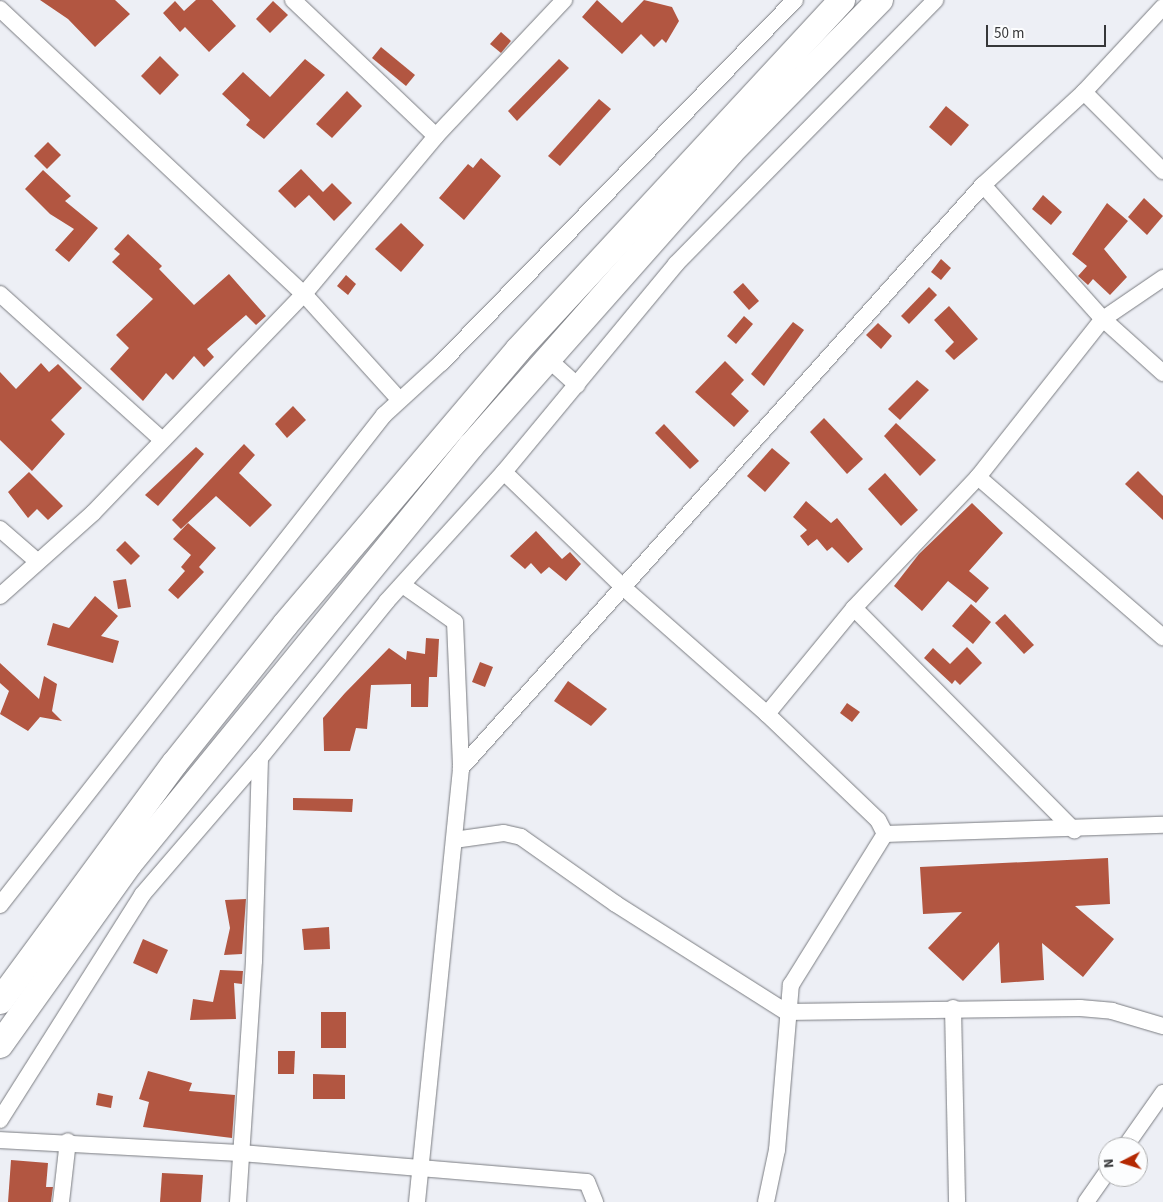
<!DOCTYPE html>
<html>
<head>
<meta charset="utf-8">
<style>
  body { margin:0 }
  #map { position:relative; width:1163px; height:1202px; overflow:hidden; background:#edeff5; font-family:"Source Sans 3",sans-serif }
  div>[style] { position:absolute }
  .building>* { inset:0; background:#b25641 }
  .roads { filter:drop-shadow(0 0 1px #7a7c81) drop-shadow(0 0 1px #7a7c81) }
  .minor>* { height:16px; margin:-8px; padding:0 8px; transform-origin:8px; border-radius:8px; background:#fff }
  .primary>* { height:26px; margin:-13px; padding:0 13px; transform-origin:13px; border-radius:13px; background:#fff }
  span { translate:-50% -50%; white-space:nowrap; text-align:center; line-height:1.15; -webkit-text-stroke:5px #fcfdfe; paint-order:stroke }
  .north { position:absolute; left:1098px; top:1137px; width:50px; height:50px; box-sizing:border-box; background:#fcfdfe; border:1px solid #adaeaf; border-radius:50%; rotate:265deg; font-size:14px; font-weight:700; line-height:20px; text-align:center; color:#363739 }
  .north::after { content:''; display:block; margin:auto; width:18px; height:22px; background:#b42802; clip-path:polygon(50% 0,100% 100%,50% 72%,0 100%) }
  .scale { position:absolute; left:986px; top:25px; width:120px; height:22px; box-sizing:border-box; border:2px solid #363739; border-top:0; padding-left:6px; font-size:15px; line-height:18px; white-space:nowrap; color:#363739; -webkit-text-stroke:4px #fcfdfe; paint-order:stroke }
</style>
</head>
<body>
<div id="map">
  <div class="building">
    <div style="clip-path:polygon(40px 0,115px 0,130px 14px,95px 47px,68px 19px)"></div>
    <div style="clip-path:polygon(196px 0,212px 0,236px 26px,209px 52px,185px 27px,180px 32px,163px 13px,175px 1px,184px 11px)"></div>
    <div style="clip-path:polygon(597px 0,622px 23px,644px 0,672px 7px,679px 21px,666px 43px,662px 39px,654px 47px,641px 34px,622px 54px,582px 17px)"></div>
    <div style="clip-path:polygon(273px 1px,288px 15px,270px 33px,256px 19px)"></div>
    <div style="clip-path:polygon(501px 32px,511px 41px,501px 53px,490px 44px)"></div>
    <div style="clip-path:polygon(381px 47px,415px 75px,406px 86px,372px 58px)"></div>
    <div style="clip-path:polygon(160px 56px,179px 75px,160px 95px,141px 76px)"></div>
    <div style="clip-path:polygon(305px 59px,325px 75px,264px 139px,246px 125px,250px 120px,222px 94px,243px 72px,270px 97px)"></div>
    <div style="clip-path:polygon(559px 59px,569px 68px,517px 121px,508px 111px)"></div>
    <div style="clip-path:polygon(347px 91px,362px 106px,332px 138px,316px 124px)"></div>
    <div style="clip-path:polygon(599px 99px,611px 109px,560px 166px,548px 156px)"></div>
    <div style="clip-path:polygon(946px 106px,969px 125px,951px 146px,929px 127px)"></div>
    <div style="clip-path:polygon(48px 142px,61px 155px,47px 169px,34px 156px)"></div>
    <div style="clip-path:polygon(481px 158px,501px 176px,464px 220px,439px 198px,468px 164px,473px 168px)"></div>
    <div style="clip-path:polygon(301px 169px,323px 192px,332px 183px,352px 203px,334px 221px,309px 195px,295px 208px,278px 191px)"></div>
    <div style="clip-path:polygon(43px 170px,71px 196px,65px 201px,98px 228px,69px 262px,55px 250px,74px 229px,50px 214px,25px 189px)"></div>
    <div style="clip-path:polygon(1043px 195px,1062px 212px,1051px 225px,1032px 209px)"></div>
    <div style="clip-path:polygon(1144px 198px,1163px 216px,1147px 235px,1128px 217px)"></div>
    <div style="clip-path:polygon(1107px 203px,1128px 221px,1104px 249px,1127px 277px,1110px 295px,1093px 279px,1088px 285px,1078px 276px,1087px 266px,1072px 254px)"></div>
    <div style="clip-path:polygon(401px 223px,424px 245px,401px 272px,375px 249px)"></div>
    <div style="clip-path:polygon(128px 234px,162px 266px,159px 269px,194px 305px,229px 274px,266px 316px,256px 325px,246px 315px,207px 349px,214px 357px,204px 367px,194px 356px,173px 380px,166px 373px,143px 401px,110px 369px,129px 348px,116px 335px,153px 299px,112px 262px,120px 254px,114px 249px)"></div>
    <div style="clip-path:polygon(941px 259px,951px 268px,941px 280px,931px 272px)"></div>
    <div style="clip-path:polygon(346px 275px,356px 284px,348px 295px,337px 286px)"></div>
    <div style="clip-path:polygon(743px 283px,759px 301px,749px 310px,733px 292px)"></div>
    <div style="clip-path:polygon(929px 287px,937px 295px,909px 324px,901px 316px)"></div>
    <div style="clip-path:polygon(949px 306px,978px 339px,954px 360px,945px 351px,954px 342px,934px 320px)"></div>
    <div style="clip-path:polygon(744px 316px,753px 324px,736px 344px,727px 336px)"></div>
    <div style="clip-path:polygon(793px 322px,804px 330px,764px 386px,751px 374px)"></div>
    <div style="clip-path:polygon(878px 323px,892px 336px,881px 349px,866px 335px)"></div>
    <div style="clip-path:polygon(725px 361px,744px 380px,731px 394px,749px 411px,734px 427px,695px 392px)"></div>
    <div style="clip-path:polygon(41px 363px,49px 372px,58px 364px,82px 388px,51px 420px,65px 434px,32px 471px,0 440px,0 372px,16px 389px)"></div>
    <div style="clip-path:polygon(917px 380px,929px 390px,900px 420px,888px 409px)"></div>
    <div style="clip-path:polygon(293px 406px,306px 420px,287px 438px,275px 424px)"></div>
    <div style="clip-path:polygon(824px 418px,863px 459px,847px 474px,810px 432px)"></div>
    <div style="clip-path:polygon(896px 423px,936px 460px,920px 476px,884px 436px)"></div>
    <div style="clip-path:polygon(664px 424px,699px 461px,690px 469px,655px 433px)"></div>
    <div style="clip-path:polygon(244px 444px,255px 455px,239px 473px,272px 505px,250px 527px,216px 496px,181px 529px,172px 520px)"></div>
    <div style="clip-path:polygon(196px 447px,204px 454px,158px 506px,145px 495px)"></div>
    <div style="clip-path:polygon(772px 448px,790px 463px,765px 492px,747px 476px)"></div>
    <div style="clip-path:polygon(1138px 471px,1163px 496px,1163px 520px,1125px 484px)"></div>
    <div style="clip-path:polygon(29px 472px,63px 506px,48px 520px,37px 509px,28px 518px,8px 492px)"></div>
    <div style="clip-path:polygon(885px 473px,918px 510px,901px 526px,868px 489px)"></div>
    <div style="clip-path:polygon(806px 501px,831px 523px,837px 518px,863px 549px,848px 563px,832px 547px,827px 551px,817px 539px,808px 546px,800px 536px,807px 530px,793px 517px)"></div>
    <div style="clip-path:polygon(972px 503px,1003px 533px,969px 571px,989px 588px,976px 603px,948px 581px,922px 611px,894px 586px,919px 554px)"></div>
    <div style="clip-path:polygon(188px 523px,216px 548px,199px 567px,204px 572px,178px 599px,168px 590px,185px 571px,181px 567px,191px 555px,173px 539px)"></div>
    <div style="clip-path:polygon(536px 531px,562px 559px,570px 552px,581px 564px,566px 581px,549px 567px,541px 574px,531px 563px,525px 569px,510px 556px)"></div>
    <div style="clip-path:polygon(125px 541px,140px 556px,131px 565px,116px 550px)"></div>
    <div style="clip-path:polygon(126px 579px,131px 607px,118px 609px,113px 581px)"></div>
    <div style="clip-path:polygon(95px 596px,118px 616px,101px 636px,119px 641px,113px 663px,47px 645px,53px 623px,69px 628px)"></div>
    <div style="clip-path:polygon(971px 604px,991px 622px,973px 644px,952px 626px)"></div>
    <div style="clip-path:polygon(1005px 614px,1034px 645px,1024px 654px,995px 623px)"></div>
    <div style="clip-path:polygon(426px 638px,439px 639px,437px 677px,429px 677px,428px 707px,411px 707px,411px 684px,371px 685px,367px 729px,356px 728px,350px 751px,324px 751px,323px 718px,345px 693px,389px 648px,406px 660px,407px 651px,425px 654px)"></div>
    <div style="clip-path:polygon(967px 647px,982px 663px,960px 685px,955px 680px,952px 684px,924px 658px,933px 648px,950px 664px)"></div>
    <div style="clip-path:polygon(480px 662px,493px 667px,485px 687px,472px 682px)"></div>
    <div style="clip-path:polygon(0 663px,39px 699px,44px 676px,57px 684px,52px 711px,62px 721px,40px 717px,28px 731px,0 714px,9px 691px,0 683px)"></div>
    <div style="clip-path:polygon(568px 681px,607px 709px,591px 726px,554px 701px)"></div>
    <div style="clip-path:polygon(847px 703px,860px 712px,852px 722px,840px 713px)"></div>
    <div style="clip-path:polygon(293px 798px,353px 799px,352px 812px,293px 810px)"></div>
    <div style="clip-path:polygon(1108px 858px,1110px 904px,1075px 906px,1114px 939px,1083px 977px,1042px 943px,1044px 980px,1001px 983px,999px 942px,963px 981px,928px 948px,962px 912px,923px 914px,920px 867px)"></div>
    <div style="clip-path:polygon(246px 899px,242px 954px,224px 955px,230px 928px,225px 900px)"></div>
    <div style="clip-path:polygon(329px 927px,330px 949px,304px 950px,302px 929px)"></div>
    <div style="clip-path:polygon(143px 939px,168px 950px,157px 974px,133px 963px)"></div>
    <div style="clip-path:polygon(220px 970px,243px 971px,242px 984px,234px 983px,236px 1019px,190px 1020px,193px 999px,213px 1002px)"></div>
    <div style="clip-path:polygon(321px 1012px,346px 1012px,346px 1048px,321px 1048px)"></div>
    <div style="clip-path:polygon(278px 1051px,295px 1051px,294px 1074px,278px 1074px)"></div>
    <div style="clip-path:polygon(148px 1071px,192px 1083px,189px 1091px,235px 1095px,232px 1138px,143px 1127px,149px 1102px,139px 1099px)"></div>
    <div style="clip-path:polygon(313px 1074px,345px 1075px,345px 1099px,313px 1099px)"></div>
    <div style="clip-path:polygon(98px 1093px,113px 1096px,111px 1108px,96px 1105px)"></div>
    <div style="clip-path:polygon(11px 1160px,48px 1163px,46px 1187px,53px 1187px,51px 1202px,8px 1202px)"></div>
    <div style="clip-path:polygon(162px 1173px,203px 1175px,201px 1202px,160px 1202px)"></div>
  </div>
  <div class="roads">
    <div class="minor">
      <div style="left:293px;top:0;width:197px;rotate:43.6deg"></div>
      <div style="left:0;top:9px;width:417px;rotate:43.2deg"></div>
      <div style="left:304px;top:294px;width:140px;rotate:47.9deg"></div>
      <div style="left:1084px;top:92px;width:112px;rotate:45deg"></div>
      <div style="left:983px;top:185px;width:180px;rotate:48.2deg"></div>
      <div style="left:1103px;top:319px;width:81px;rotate:42deg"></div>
      <div style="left:0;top:294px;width:217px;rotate:42deg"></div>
      <div style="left:548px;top:359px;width:39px;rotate:42deg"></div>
      <div style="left:504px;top:472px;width:167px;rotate:44deg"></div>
      <div style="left:624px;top:588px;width:191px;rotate:41.4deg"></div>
      <div style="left:767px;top:714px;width:153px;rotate:43.7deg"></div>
      <div style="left:878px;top:820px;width:16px;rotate:63deg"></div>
      <div style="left:885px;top:834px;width:278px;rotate:-1.9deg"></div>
      <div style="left:978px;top:477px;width:245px;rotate:40.9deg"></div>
      <div style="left:0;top:529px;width:50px;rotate:41deg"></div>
      <div style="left:404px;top:586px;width:62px;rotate:35.2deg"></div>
      <div style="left:455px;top:622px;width:146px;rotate:87.6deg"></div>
      <div style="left:0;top:596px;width:125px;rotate:-41.7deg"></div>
      <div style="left:93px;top:513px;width:304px;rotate:-46.1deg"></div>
      <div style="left:304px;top:294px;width:206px;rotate:-50.1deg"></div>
      <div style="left:436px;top:136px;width:187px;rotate:-46.7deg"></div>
      <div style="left:854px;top:608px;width:313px;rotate:45.3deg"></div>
      <div style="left:767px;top:714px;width:137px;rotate:-50.6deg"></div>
      <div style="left:854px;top:608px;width:180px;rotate:-46.6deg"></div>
      <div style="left:978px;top:477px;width:201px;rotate:-51.7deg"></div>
      <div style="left:1103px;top:319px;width:73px;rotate:-34.3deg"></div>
      <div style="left:454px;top:840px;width:50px;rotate:-8deg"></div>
      <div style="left:504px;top:833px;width:17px;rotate:13deg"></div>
      <div style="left:521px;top:837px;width:116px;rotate:35.2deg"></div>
      <div style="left:616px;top:904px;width:201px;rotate:32.4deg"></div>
      <div style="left:786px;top:1012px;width:294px;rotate:-0.8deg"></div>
      <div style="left:1080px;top:1008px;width:32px;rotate:5deg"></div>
      <div style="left:1112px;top:1011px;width:53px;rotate:16.4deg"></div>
      <div style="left:0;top:905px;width:623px;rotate:-51.92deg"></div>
      <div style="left:384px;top:415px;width:77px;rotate:-42.4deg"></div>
      <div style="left:441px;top:363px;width:507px;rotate:-45.72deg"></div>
      <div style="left:953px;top:1008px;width:194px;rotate:88.8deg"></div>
      <div style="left:0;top:1120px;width:266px;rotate:-57.7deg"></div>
      <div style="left:142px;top:895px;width:181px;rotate:-49.3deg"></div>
      <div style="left:0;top:1140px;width:241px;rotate:3.1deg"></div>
      <div style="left:241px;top:1153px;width:347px;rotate:4.8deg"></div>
      <div style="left:587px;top:1182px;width:22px;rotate:68deg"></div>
      <div style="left:1125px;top:1147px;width:66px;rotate:-54.9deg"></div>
      <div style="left:61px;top:1202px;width:61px;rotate:-83.5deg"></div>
      <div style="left:238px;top:1202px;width:242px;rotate:-86.2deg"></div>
      <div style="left:254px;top:961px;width:203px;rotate:-88.3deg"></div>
      <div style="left:260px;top:758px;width:202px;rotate:-51deg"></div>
      <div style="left:387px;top:601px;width:174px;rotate:-47.8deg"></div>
      <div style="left:504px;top:472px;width:270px;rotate:-50.4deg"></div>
      <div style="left:676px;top:264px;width:370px;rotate:-45.5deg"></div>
      <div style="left:417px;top:1202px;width:436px;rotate:-84.2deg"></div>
      <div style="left:461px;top:768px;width:783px;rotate:-48.16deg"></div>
      <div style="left:983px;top:185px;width:137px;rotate:-42.6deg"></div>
      <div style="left:1084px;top:92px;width:116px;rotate:-47.1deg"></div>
      <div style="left:766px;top:1202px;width:53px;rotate:-78.1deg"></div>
      <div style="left:777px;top:1150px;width:166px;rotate:-85.2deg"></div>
      <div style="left:791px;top:985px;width:178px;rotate:-58.1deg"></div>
      <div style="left:1086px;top:1202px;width:39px;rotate:-55deg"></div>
    </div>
    <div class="primary">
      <div style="left:0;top:1001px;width:295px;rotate:-53.7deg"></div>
      <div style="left:175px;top:763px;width:176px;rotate:-51.4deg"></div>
      <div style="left:285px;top:625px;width:360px;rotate:-49.7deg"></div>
      <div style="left:518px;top:350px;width:477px;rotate:-47.2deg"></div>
      <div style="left:0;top:1045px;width:222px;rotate:-54.5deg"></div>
      <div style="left:129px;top:864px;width:540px;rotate:-50.71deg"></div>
      <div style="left:471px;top:446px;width:392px;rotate:-48.5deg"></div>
      <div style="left:731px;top:152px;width:213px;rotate:-45.6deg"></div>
    </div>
  </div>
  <div class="north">N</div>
  <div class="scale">50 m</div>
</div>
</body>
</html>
